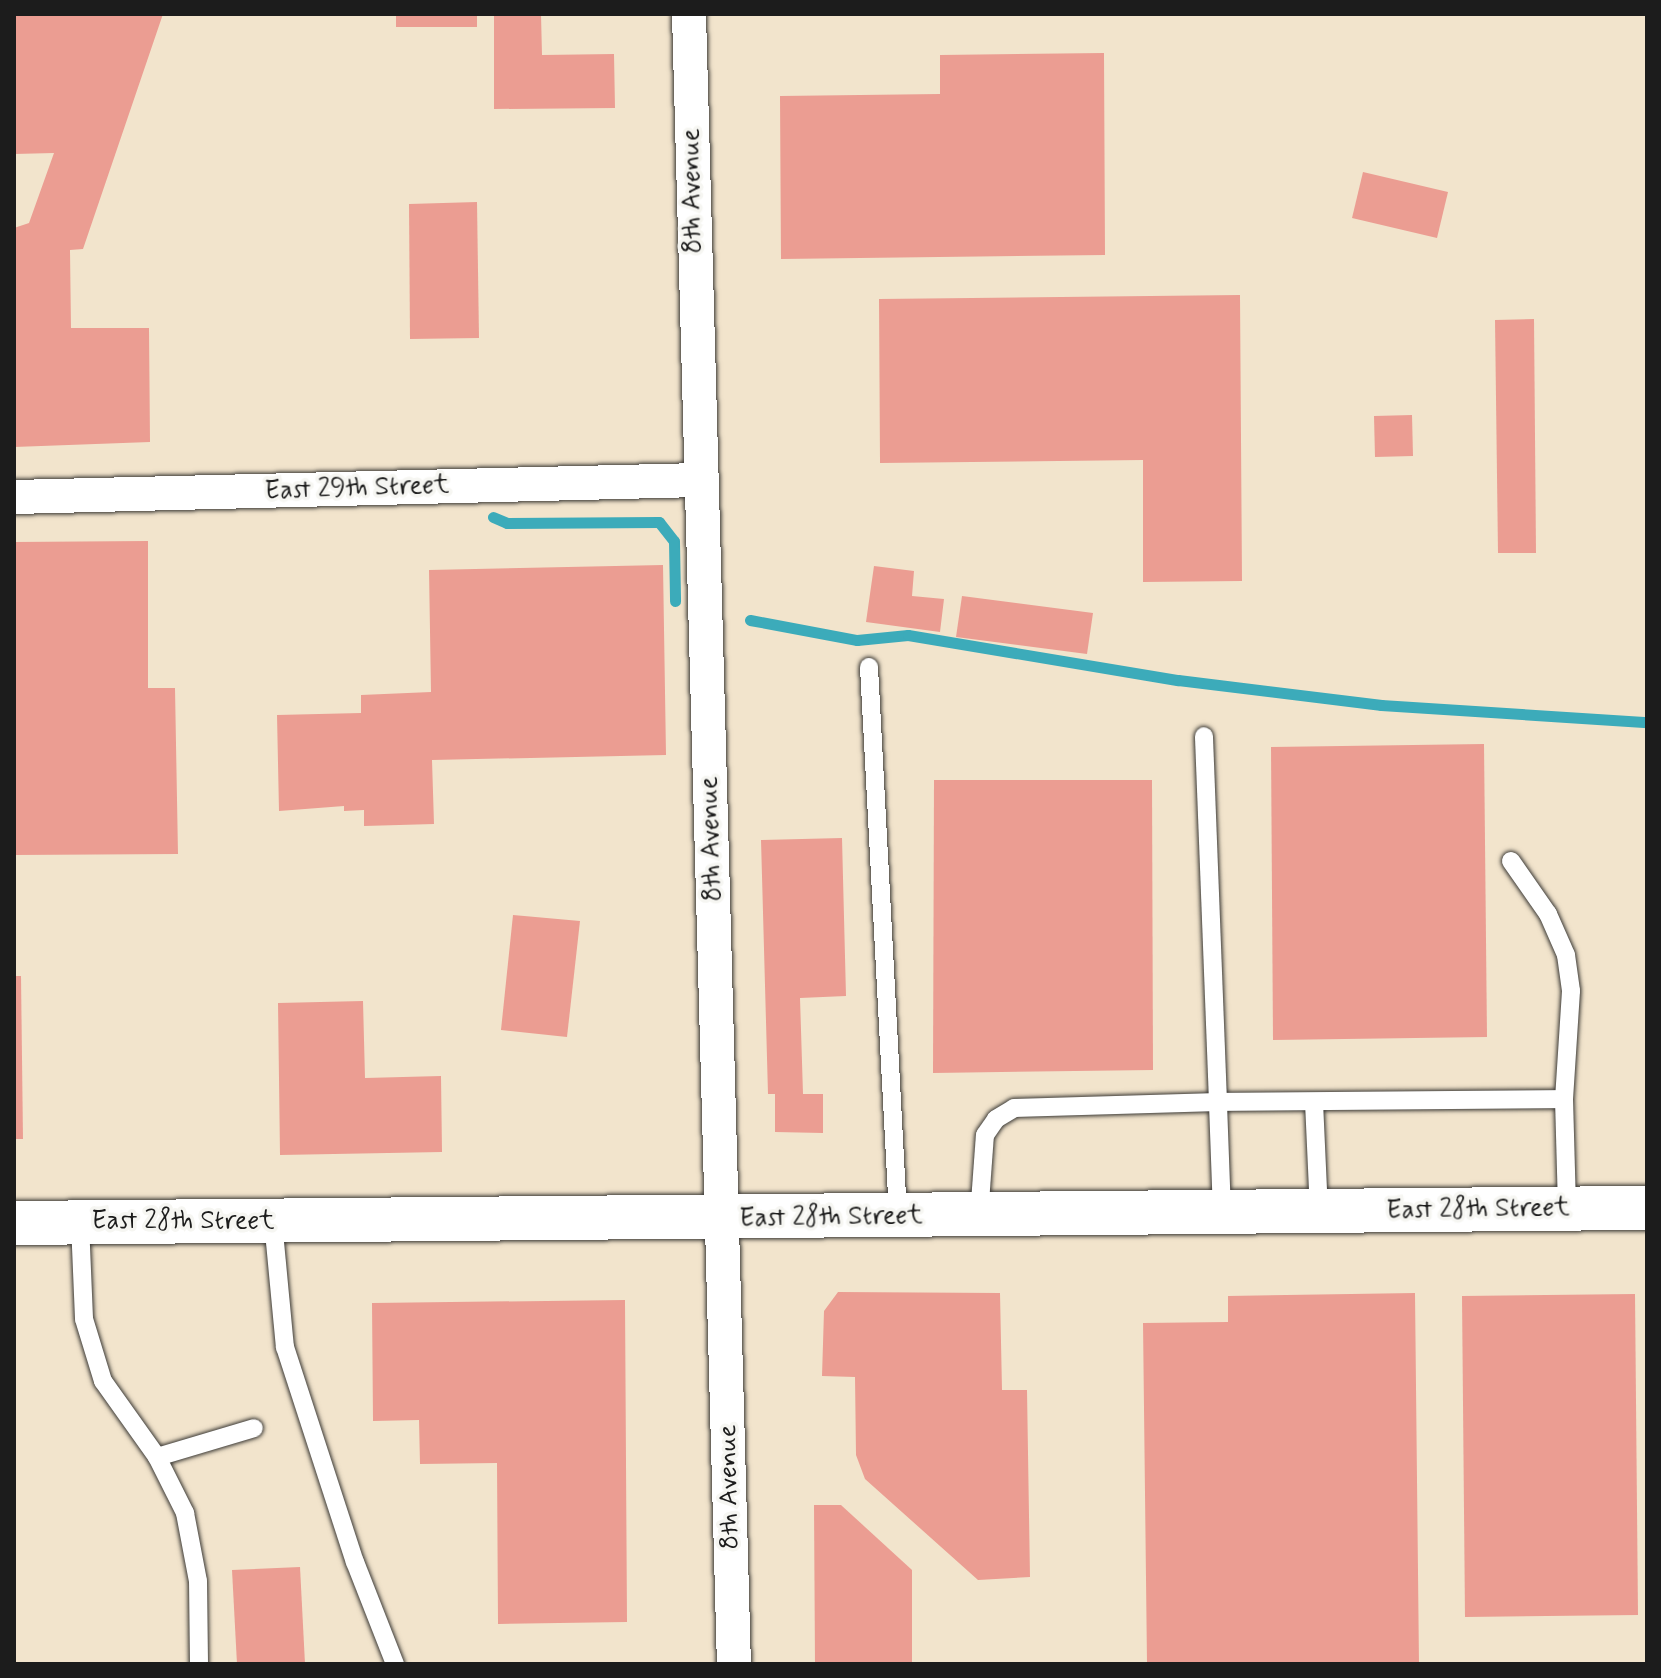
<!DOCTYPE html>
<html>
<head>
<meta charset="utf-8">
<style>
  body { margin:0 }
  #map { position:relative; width:1661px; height:1678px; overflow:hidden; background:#f2e4cc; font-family:Mynerve,sans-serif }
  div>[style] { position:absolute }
  .stream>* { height:11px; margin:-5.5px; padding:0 5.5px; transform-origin:5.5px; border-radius:5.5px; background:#3cabba }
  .building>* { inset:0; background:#eb9d92 }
  .roads { filter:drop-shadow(0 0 2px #3c3a36) drop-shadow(0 0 2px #3c3a36) }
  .service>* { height:18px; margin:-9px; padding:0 9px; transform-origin:9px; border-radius:9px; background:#fff }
  .minor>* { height:34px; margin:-17px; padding:0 17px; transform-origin:17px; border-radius:17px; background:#fff }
  .tertiary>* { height:44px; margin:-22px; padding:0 22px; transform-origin:22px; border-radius:22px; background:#fff }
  span { translate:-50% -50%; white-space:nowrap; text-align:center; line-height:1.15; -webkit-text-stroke:7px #f6f6f2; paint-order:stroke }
  .street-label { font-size:26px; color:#1c1c1c }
  .frame { position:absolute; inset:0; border:16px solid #1c1c1c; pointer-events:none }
</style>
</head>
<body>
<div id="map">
  <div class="stream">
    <div style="left:493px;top:517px;width:15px;rotate:23deg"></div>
    <div style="left:507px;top:523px;width:152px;rotate:-0.4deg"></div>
    <div style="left:659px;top:522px;width:24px;rotate:52deg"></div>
    <div style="left:674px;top:541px;width:60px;rotate:89deg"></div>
    <div style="left:750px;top:620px;width:109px;rotate:10.6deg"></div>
    <div style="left:857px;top:640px;width:51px;rotate:-5.6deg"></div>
    <div style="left:908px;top:635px;width:274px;rotate:9.5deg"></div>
    <div style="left:1178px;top:680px;width:205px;rotate:7deg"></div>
    <div style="left:1381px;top:705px;width:267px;rotate:3.7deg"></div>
  </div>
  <div class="building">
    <div style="clip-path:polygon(14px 14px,163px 14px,83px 249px,70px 250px,71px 328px,149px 328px,150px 442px,14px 447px,14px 228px,29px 223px,54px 153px,14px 154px)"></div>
    <div style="clip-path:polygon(396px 14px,477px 14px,477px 27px,396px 27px)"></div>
    <div style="clip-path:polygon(494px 14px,541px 14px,542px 55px,614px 54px,615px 108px,494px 109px)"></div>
    <div style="clip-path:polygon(1104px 53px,1105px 255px,781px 259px,780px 96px,940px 94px,940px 55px)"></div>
    <div style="clip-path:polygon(1363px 172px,1448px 192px,1437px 238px,1352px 218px)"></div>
    <div style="clip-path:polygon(477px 202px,479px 338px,410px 339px,409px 204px)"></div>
    <div style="clip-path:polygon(1240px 295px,1242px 581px,1143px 582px,1143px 460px,880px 463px,879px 299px)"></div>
    <div style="clip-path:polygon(1534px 319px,1536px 553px,1498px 553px,1495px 320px)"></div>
    <div style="clip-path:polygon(1412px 415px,1413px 456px,1375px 457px,1374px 416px)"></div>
    <div style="clip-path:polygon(148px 541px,148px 688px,175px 688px,178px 854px,14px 855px,14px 542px)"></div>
    <div style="clip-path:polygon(663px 565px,666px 755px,432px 760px,434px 824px,364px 826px,364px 810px,344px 811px,344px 806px,279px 811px,277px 715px,361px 713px,361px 695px,431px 692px,429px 570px)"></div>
    <div style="clip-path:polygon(874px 566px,914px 571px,912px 596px,944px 599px,940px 632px,866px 622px)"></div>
    <div style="clip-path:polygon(962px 596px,1093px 613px,1087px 654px,956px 637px)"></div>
    <div style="clip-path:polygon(1484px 744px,1487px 1037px,1273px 1040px,1271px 747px)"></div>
    <div style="clip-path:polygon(934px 780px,1152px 780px,1153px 1070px,933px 1073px)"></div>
    <div style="clip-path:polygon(842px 838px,846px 996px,800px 998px,803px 1094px,823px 1094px,823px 1133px,775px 1132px,775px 1094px,768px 1094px,761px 840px)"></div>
    <div style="clip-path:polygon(513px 915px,580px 921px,567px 1037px,501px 1030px)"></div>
    <div style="clip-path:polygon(14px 976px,21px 976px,23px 1139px,14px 1139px)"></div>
    <div style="clip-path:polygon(363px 1001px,365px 1078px,441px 1076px,442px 1152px,280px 1155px,278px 1003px)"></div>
    <div style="clip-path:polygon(838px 1292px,1000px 1293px,1002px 1390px,1027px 1390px,1030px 1577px,978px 1580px,865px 1479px,856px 1455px,855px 1377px,822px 1376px,824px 1311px)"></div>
    <div style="clip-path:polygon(1415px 1293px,1419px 1664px,1147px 1664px,1143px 1323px,1228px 1322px,1228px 1296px)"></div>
    <div style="clip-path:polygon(1635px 1294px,1638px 1615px,1465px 1617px,1462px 1296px)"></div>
    <div style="clip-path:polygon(625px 1300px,627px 1622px,498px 1624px,497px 1463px,420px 1464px,419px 1420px,373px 1421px,372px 1303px)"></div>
    <div style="clip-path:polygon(814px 1505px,841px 1505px,912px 1570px,912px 1664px,815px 1664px)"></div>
    <div style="clip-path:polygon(300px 1567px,305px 1664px,237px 1664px,232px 1570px)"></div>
  </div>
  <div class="roads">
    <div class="service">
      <div style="left:869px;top:667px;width:548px;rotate:86.97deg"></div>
      <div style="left:1511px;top:861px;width:65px;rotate:55.1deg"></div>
      <div style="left:1548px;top:914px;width:45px;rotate:66.3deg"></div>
      <div style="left:1566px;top:955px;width:36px;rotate:82deg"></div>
      <div style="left:1571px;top:991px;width:108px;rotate:93.7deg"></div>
      <div style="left:1314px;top:1102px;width:110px;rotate:87.4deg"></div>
      <div style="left:1222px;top:1213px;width:111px;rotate:-92.1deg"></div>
      <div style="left:1218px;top:1102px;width:346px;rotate:-0.5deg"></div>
      <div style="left:1564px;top:1099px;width:110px;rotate:88.4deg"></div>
      <div style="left:979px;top:1216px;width:81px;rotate:-85.8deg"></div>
      <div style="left:985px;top:1135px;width:19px;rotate:-55deg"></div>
      <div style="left:996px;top:1119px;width:21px;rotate:-31deg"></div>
      <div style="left:1014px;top:1108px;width:204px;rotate:-1.7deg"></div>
      <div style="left:1218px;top:1102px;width:366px;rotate:-92.2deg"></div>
      <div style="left:273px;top:1221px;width:127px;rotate:84.6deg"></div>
      <div style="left:285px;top:1347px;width:226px;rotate:72deg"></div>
      <div style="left:355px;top:1562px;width:110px;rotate:68.6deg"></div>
      <div style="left:80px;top:1223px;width:96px;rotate:87.6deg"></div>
      <div style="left:84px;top:1319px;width:65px;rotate:73deg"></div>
      <div style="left:103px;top:1381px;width:93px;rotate:54.6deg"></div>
      <div style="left:157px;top:1457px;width:63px;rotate:63.4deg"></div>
      <div style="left:185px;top:1513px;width:69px;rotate:79.2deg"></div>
      <div style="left:198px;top:1581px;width:83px;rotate:89.3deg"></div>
      <div style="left:157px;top:1457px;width:101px;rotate:-16.6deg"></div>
    </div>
    <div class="minor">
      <div style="left:689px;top:14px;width:1651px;rotate:88.44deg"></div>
      <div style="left:14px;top:497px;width:686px;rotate:-1.42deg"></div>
    </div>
    <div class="tertiary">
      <div style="left:14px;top:1223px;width:1633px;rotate:-0.53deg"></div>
    </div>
  </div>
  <div class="street-label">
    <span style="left:693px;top:191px;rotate:-91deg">8th Avenue</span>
    <span style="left:357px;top:489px;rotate:-2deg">East 29th Street</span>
    <span style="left:712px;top:839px;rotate:-92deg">8th Avenue</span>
    <span style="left:1478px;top:1210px;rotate:-1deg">East 28th Street</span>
    <span style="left:831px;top:1218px;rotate:-1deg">East 28th Street</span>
    <span style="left:183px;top:1222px">East 28th Street</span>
    <span style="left:730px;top:1487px;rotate:-91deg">8th Avenue</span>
  </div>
  <div class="frame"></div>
</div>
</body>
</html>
